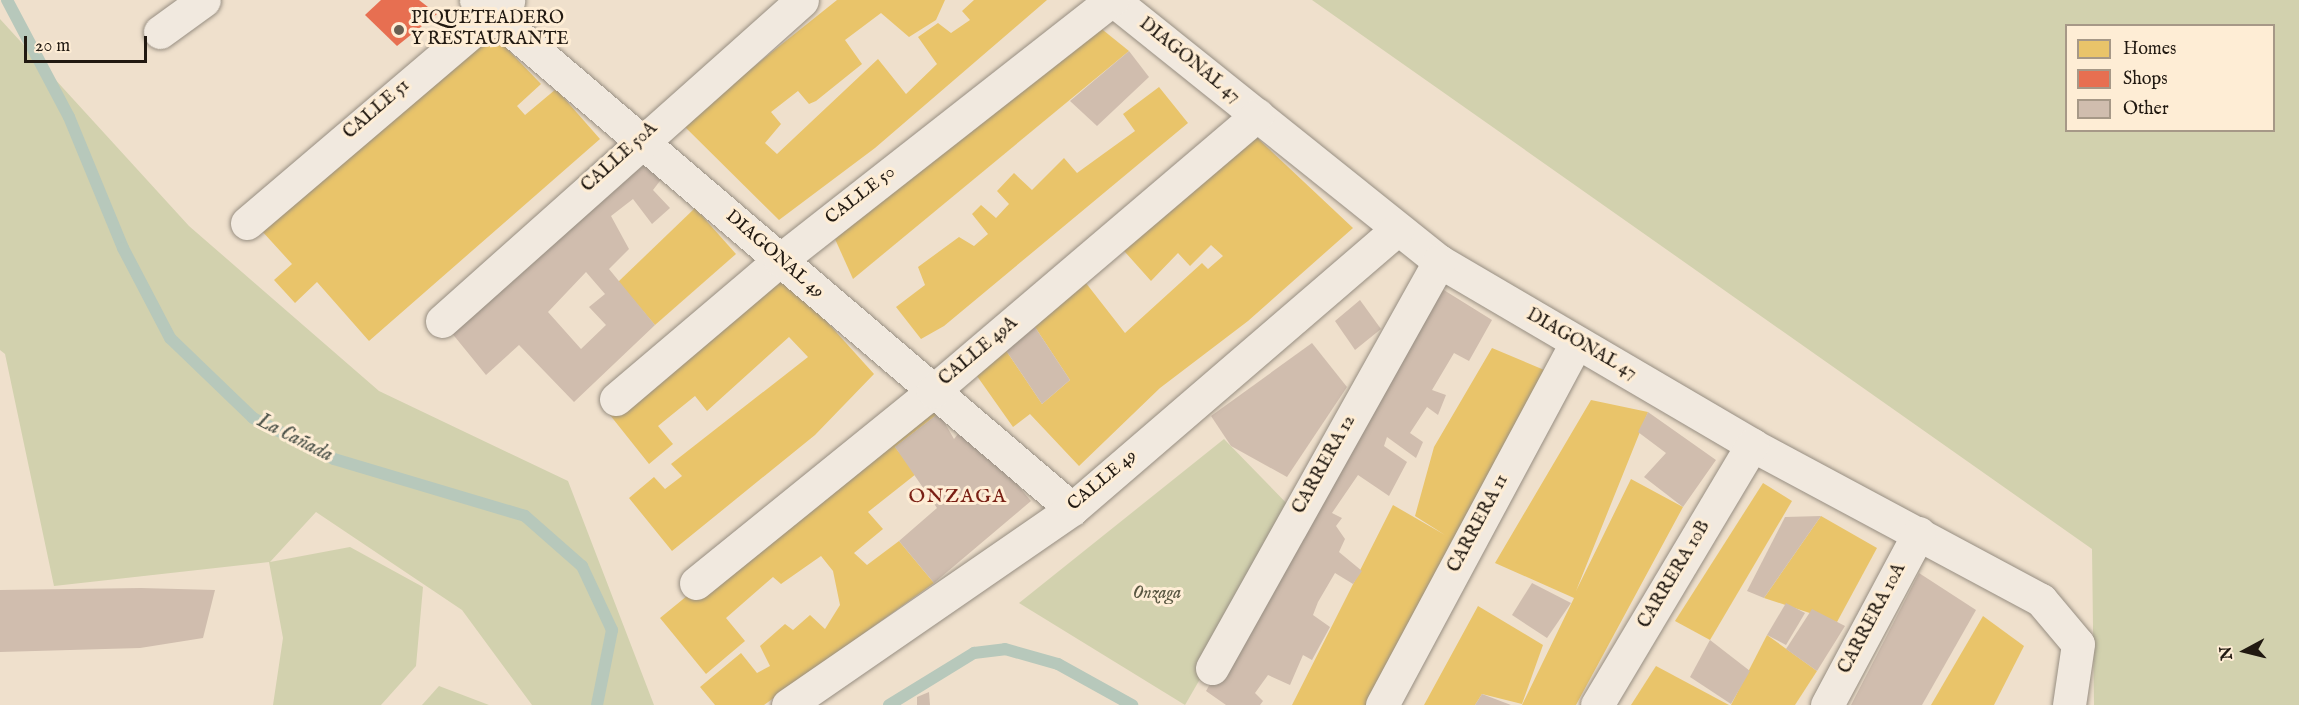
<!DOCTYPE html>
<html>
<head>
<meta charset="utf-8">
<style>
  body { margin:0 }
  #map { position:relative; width:2299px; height:705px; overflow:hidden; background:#efe0cc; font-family:"IM FELL English",serif }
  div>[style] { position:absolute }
  .green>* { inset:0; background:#d2d1ae }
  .homes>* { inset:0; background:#e9c46a }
  .shops>* { inset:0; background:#e76f51 }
  .stream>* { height:12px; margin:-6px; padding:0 6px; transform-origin:6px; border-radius:6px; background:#b7c8bb }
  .building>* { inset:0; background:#d0bdae }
  .roads { filter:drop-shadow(0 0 2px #978e82) drop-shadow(0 0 2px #978e82) }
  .minor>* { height:33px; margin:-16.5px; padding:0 16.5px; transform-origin:16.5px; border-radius:16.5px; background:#f1e9df }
  .dots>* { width:16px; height:16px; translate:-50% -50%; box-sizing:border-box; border:3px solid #feedd5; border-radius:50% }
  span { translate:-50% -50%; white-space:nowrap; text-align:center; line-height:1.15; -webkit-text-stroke:6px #feedd5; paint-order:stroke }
  .poi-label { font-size:18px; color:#211911 }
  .left { translate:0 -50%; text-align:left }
  .street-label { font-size:18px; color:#211911 }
  .park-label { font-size:18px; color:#575540; font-style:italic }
  .water-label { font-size:20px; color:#4d534a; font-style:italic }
  .neighbourhood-label { font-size:20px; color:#7a1f14; letter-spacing:1.5px }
  .legend { position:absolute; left:2065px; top:24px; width:210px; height:108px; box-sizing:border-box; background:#feedd5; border:2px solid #a69887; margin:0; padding:8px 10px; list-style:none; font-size:18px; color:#211911 }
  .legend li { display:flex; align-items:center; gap:12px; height:30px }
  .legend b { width:30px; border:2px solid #a69887 }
  .north { position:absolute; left:2215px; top:621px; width:60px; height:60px; -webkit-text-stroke:4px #feedd5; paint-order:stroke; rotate:263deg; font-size:16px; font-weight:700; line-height:24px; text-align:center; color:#211911 }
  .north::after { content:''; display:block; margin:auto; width:21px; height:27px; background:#211911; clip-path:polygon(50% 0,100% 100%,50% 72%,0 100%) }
  .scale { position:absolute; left:24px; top:36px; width:123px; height:27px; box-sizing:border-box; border:3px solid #211911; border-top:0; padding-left:8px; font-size:18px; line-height:21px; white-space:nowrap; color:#211911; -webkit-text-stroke:4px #feedd5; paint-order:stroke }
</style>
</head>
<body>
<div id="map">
  <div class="green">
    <div style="clip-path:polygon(evenodd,1312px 0,2299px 0,2299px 705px,2094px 705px,2092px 549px,1312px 0,2066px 26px,2274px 26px,2274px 130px,2066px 130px,2066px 26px)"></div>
    <div style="clip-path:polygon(0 19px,189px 226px,379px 391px,568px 481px,654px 705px,532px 705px,462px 610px,316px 512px,270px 562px,350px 547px,423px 587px,416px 666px,381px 705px,273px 705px,283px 638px,269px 562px,54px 586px,5px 354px,0 350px)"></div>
    <div style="clip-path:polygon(1224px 439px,1296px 513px,1185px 705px,1019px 603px)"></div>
    <div style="clip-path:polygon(439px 686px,489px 705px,422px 705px)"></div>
  </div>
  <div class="homes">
    <div style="clip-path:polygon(837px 0,945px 0,936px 20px,909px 37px,881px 13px,845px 40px,862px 64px,816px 101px,809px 104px,798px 91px,771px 112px,781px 124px,765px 143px,777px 154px,878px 59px,906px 94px,937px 64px,918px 37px,938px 23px,951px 33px,970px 20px,962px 11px,974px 0,1047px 0,875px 148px,779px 220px,682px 124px)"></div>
    <div style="clip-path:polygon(1098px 26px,1129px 51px,853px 279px,835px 239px)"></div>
    <div style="clip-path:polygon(492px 33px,541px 84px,517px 106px,525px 115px,556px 89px,600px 139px,369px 341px,317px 282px,295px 303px,274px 280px,292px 264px,261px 230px)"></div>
    <div style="clip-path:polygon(1159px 87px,1188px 123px,944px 326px,921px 339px,896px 307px,925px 285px,918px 267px,959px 237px,974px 246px,988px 234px,972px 214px,981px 205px,996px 218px,1009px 204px,997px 191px,1014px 173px,1032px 190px,1064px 158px,1077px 173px,1135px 131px,1123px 114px)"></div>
    <div style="clip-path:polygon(1252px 133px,1353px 228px,1248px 321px,1160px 388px,1079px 466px,1030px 414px,1013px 427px,972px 369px,1003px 346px,1042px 404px,1070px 380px,1029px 318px,1082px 278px,1125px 333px,1202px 263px,1208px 269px,1223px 256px,1211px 245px,1190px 266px,1178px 253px,1151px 281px,1117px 243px)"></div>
    <div style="clip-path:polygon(695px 208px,736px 254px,655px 325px,618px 282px)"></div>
    <div style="clip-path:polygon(781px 271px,874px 374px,815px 435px,672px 551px,629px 498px,654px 477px,665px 489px,682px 476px,671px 464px,808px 357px,789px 337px,707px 411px,695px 396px,658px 426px,673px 444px,649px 464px,606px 410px)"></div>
    <div style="clip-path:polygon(1492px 348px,1549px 372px,1366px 705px,1292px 705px,1393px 505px,1445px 535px,1415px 516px,1434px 447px)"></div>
    <div style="clip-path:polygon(928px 399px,939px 413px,895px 447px,916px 474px,868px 512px,883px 529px,854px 553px,867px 565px,899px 541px,934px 583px,764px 705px,715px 705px,700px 687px,741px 653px,757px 673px,770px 666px,760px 646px,785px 624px,793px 630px,810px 615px,825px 629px,840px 605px,833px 571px,821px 556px,781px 584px,773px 577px,726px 618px,745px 641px,706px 674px,660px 618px)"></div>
    <div style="clip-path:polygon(1591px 400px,1648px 412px,1576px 591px,1631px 479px,1683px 507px,1576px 705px,1522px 705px,1574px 598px,1495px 563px)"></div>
    <div style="clip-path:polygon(1763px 483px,1792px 501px,1710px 640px,1675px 621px)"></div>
    <div style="clip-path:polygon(1821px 516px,1877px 548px,1837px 622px,1764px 598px)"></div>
    <div style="clip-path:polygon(1478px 606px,1543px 645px,1522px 704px,1482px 694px,1475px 705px,1424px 705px)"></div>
    <div style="clip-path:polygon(1983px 616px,2024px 646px,1994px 705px,1931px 705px)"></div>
    <div style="clip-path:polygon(1767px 635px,1817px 671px,1795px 705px,1731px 705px)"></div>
    <div style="clip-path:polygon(1656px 666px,1729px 705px,1631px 705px)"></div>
  </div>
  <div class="shops">
    <div style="clip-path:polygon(381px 0,419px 0,437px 14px,397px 46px,365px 15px)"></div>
  </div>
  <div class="stream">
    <div style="left:7px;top:0;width:132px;rotate:62.1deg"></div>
    <div style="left:69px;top:117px;width:142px;rotate:67.6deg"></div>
    <div style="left:123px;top:248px;width:102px;rotate:62.4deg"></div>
    <div style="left:170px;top:338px;width:115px;rotate:43.9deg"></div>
    <div style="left:253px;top:418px;width:91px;rotate:26.8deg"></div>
    <div style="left:334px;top:459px;width:199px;rotate:16.6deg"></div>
    <div style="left:525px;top:516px;width:76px;rotate:41.3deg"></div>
    <div style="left:582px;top:566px;width:71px;rotate:64.9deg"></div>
    <div style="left:612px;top:630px;width:76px;rotate:101.3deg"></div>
    <div style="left:889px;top:705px;width:100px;rotate:-31.5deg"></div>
    <div style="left:974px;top:653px;width:31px;rotate:-7deg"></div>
    <div style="left:1005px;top:649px;width:55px;rotate:15.8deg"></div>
    <div style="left:1058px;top:664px;width:85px;rotate:29deg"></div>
  </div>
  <div class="building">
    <div style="clip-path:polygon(1129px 51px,1149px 77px,1097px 126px,1070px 101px)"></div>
    <div style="clip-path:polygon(evenodd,632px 146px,663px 177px,653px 190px,670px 208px,652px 224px,633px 199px,611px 216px,629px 249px,609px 269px,655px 325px,574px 402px,519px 345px,486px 375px,442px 321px,632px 146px,586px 272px,605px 294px,589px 307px,606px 325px,581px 349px,548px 312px,586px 272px)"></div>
    <div style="clip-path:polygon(1439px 287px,1492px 320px,1469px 361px,1454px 353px,1432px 390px,1446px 395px,1438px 415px,1427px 407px,1410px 433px,1423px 442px,1416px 458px,1387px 437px,1384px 446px,1407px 462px,1389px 496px,1358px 475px,1332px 513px,1342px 518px,1336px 526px,1345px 539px,1339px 552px,1362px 571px,1353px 584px,1335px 573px,1318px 602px,1313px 615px,1330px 627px,1312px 660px,1303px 655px,1290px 685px,1268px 675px,1255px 693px,1263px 701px,1260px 705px,1226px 705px,1206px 691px)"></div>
    <div style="clip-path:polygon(1360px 300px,1381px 329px,1355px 350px,1335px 321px)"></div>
    <div style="clip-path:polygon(1029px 318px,1070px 380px,1042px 404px,1003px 346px)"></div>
    <div style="clip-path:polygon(1312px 343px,1347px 387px,1287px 477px,1231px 446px,1211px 416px)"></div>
    <div style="clip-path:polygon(1648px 412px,1716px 460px,1683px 507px,1644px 477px,1666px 453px,1638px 432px)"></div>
    <div style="clip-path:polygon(939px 413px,954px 439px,966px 424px,1031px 501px,934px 583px,899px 541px,937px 508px,895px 447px)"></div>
    <div style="clip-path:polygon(1821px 516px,1764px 598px,1747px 591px,1785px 517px)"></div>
    <div style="clip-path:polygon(1919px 573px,1976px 610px,1922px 705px,1851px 705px)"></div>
    <div style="clip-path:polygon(1532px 583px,1571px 603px,1547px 638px,1512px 615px)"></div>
    <div style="clip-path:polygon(0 590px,141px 588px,215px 590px,203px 638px,140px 648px,0 652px)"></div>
    <div style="clip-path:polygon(1786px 603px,1805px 613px,1786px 645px,1767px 635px)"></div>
    <div style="clip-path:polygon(1812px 609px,1845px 626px,1817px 671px,1786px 649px)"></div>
    <div style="clip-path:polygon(1710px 640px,1750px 671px,1731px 704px,1690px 677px)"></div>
    <div style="clip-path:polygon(929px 692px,930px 705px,917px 705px,917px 697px)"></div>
    <div style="clip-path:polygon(1482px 694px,1511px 705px,1475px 705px)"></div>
  </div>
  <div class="roads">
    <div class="minor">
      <div style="left:476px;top:0;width:784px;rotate:40.5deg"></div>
      <div style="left:1113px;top:0;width:418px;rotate:38.7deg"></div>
      <div style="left:1439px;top:261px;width:363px;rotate:30.4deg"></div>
      <div style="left:1752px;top:445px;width:328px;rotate:28.2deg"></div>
      <div style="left:2041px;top:600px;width:57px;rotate:49.9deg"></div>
      <div style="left:2078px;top:644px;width:62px;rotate:98.4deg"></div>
      <div style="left:160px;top:32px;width:54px;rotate:-36deg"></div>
      <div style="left:247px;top:223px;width:343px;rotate:-40.4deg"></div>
      <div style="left:442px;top:321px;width:482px;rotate:-41.7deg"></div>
      <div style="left:616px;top:399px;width:215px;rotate:-40.3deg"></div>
      <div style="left:780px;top:260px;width:422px;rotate:-38.1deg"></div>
      <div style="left:696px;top:583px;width:305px;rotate:-39deg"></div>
      <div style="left:933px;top:391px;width:426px;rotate:-40.4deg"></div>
      <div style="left:1212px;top:668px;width:466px;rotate:-60.8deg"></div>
      <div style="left:788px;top:705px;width:345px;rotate:-34.6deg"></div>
      <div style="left:1072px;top:509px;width:429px;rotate:-40.7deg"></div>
      <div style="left:1382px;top:705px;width:411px;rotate:-61.8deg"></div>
      <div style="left:1597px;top:705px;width:303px;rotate:-59.2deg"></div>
      <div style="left:1827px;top:705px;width:195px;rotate:-61.9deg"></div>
    </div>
  </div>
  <div class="dots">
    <div style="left:399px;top:30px;background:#695f52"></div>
  </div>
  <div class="poi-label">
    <span class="left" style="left:411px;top:30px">PIQUETEADERO<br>Y RESTAURANTE</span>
  </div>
  <div class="street-label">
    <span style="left:1189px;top:61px;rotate:39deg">DIAGONAL 47</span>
    <span style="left:377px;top:110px;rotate:-41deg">CALLE 51</span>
    <span style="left:620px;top:158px;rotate:-42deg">CALLE 50A</span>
    <span style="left:861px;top:196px;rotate:-38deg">CALLE 50</span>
    <span style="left:774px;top:255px;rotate:41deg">DIAGONAL 49</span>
    <span style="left:1581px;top:345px;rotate:30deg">DIAGONAL 47</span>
    <span style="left:979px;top:352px;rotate:-40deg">CALLE 49A</span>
    <span style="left:1325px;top:465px;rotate:-61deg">CARRERA 12</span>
    <span style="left:1103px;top:481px;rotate:-40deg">CALLE 49</span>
    <span style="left:1479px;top:524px;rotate:-62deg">CARRERA 11</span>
    <span style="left:1675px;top:575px;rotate:-59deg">CARRERA 10B</span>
    <span style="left:1873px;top:619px;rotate:-62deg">CARRERA 10A</span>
  </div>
  <div class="park-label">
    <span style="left:1157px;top:594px">Onzaga</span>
  </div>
  <div class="water-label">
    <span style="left:295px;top:438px;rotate:27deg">La Cañada</span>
  </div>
  <div class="neighbourhood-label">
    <span style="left:958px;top:496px">ONZAGA</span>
  </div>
  <ul class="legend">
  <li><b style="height:16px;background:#e9c46a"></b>Homes</li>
  <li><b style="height:16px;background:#e76f51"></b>Shops</li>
  <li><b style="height:16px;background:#d0bdae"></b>Other</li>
  </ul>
  <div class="north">N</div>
  <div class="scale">20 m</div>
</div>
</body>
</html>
